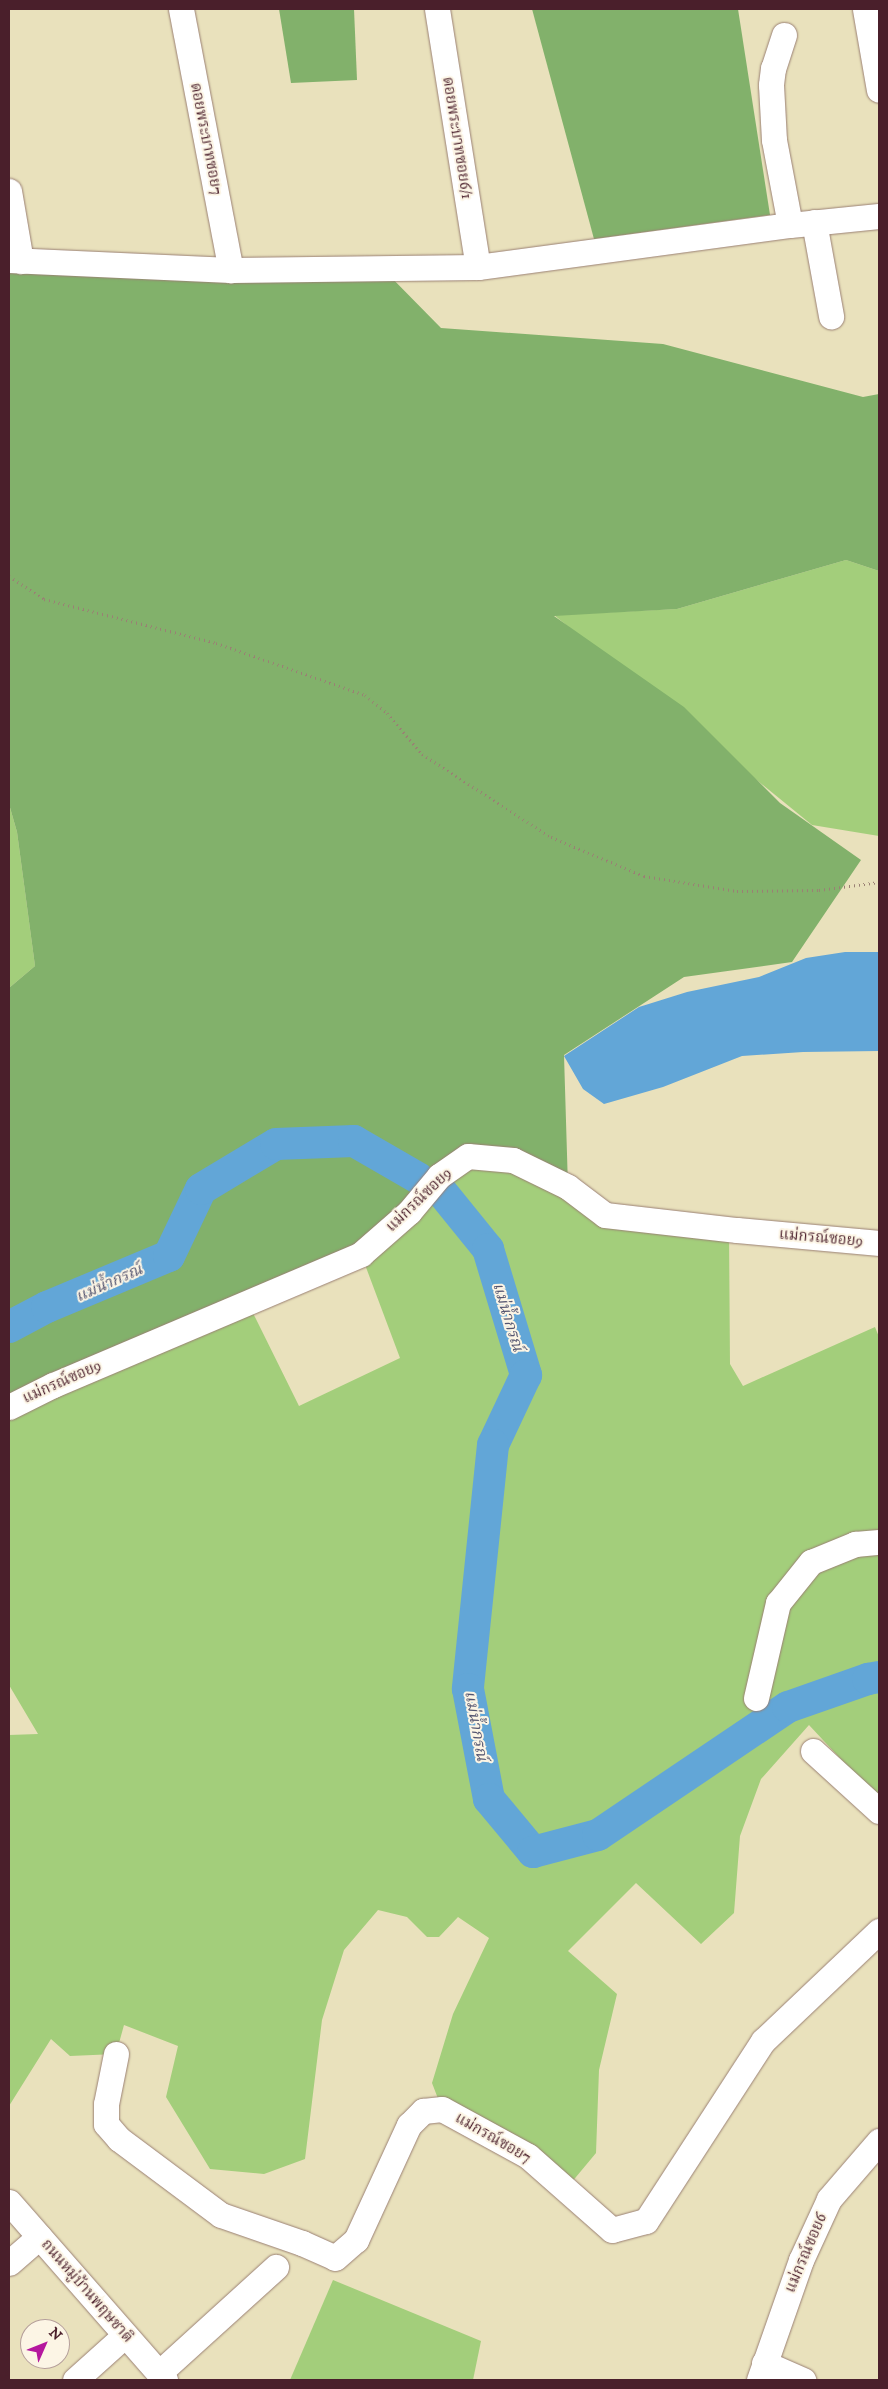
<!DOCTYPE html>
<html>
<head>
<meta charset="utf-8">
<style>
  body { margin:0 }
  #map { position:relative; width:888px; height:2389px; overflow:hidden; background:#e9e1bc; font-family:"IM FELL DW Pica","Noto Serif Thai",serif }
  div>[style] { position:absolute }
  .green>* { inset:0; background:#a3ce7b }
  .forest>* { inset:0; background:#82b16b }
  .water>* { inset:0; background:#62a6d7 }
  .river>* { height:32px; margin:-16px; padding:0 16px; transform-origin:16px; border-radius:16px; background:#62a6d7 }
  .path>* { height:3px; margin-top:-1.5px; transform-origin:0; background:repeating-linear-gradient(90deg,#9a8074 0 1px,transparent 0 5px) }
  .roads { filter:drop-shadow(0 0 1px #9a8074) drop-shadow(0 0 1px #9a8074) }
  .minor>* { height:25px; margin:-12.5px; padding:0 12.5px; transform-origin:12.5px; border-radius:12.5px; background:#fff }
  span { translate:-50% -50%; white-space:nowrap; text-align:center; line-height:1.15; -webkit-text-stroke:4px #fcf5e5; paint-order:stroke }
  .street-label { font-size:15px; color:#4a1f2b }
  .water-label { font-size:16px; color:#545570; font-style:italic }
  .frame { position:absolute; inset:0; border:10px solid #4a1f2b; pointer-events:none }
  .north { position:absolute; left:20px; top:2319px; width:50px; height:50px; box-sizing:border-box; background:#fcf5e5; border:1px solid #b59f9b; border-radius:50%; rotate:46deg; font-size:14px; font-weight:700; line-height:20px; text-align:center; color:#4a1f2b }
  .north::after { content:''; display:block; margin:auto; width:18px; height:22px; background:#b5179e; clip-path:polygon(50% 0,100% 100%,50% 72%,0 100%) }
</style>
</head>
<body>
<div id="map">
  <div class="green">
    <div style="clip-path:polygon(846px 560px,879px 571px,879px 836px,812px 825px,554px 615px,677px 609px)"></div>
    <div style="clip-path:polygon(9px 804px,17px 832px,35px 966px,9px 988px)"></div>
    <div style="clip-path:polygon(468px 1156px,513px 1160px,605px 1215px,729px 1229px,730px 1364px,743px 1386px,875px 1327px,879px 1337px,879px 1800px,809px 1725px,761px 1779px,740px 1836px,734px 1913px,701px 1944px,636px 1883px,568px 1951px,617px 1994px,599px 2070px,596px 2153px,566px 2189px,442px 2109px,432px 2083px,453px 2014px,489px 1938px,458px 1917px,439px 1937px,427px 1937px,407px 1917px,378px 1910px,344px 1950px,322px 2020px,305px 2159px,264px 2174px,210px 2169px,166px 2097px,178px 2046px,124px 2025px,116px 2054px,70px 2056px,51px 2039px,9px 2106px,9px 1735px,38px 1734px,9px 1685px,9px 1411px,248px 1303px,299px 1406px,400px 1358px,361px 1254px)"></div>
    <div style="clip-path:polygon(333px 2280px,481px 2341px,473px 2380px,290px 2380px)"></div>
  </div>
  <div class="forest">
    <div style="clip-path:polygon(279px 9px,354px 9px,357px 80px,291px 83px)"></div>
    <div style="clip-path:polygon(532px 9px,738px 9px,770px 215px,594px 239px)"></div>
    <div style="clip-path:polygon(9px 256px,382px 268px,441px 328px,663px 344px,863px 397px,879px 394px,879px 571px,846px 560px,677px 609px,554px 616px,684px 707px,780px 803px,861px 860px,792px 962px,684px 977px,564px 1055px,568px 1187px,468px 1156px,361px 1254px,9px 1413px,9px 988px,35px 966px,17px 832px,9px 804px)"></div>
  </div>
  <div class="water">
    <div style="clip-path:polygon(845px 952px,879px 952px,879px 1051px,803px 1052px,742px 1056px,663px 1087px,604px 1104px,583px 1089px,564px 1056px,639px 1007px,687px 992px,759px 977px,806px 958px)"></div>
  </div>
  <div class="river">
    <div style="left:441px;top:1191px;width:75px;rotate:51deg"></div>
    <div style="left:488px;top:1249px;width:132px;rotate:73.2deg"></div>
    <div style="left:526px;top:1375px;width:77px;rotate:115.2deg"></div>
    <div style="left:493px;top:1445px;width:245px;rotate:95.9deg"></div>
    <div style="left:468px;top:1689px;width:112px;rotate:79.2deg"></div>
    <div style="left:489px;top:1799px;width:69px;rotate:50.3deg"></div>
    <div style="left:533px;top:1852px;width:67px;rotate:-14.7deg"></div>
    <div style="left:598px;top:1835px;width:229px;rotate:-34deg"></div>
    <div style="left:788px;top:1707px;width:85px;rotate:-19.3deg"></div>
    <div style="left:868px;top:1679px;width:11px;rotate:-10deg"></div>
    <div style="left:9px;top:1327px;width:43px;rotate:-27.8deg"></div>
    <div style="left:47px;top:1307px;width:132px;rotate:-22.7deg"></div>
    <div style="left:169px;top:1256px;width:74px;rotate:-64.5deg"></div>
    <div style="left:201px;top:1189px;width:87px;rotate:-31deg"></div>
    <div style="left:276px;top:1144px;width:78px;rotate:-2.2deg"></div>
    <div style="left:354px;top:1141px;width:74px;rotate:30deg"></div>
  </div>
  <div class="path">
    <div style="left:9px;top:576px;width:42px;rotate:33.3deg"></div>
    <div style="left:44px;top:599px;width:178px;rotate:14.3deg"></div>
    <div style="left:216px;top:643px;width:158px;rotate:19.2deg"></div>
    <div style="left:365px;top:695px;width:28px;rotate:39deg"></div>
    <div style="left:387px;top:713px;width:54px;rotate:49.5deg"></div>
    <div style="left:422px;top:754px;width:153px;rotate:32.8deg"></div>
    <div style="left:551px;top:837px;width:101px;rotate:22.8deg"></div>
    <div style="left:644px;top:876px;width:94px;rotate:9.2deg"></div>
    <div style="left:737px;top:891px;width:82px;rotate:-0.7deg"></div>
    <div style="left:819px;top:890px;width:61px;rotate:-7.6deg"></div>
  </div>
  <div class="roads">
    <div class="minor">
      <div style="left:181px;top:9px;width:266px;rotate:79.2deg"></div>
      <div style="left:437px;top:9px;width:261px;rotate:81deg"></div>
      <div style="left:865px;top:9px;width:82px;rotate:80.2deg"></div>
      <div style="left:784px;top:35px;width:35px;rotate:108deg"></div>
      <div style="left:773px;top:68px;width:17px;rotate:97deg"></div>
      <div style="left:771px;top:85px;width:55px;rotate:86.9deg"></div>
      <div style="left:774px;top:140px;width:86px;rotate:79.3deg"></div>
      <div style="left:9px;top:191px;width:71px;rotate:80.3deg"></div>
      <div style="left:814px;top:222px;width:96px;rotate:79.7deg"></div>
      <div style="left:9px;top:260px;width:222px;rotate:2.6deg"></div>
      <div style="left:231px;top:270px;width:247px;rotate:-0.7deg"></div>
      <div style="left:478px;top:267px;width:315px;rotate:-7.7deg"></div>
      <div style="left:790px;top:225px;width:89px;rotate:-5.8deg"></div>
      <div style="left:9px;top:1407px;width:49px;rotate:-26.6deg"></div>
      <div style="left:53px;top:1385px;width:335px;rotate:-23deg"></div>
      <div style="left:361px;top:1254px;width:64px;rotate:-41.2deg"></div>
      <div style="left:409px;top:1212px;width:47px;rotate:-50.2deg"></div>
      <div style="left:439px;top:1176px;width:35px;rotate:-35deg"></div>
      <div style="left:468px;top:1156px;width:45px;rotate:5.1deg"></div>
      <div style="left:513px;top:1160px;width:61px;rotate:26.1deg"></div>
      <div style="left:568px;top:1187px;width:46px;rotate:37.1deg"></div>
      <div style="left:605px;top:1215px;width:133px;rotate:6.5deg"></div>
      <div style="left:737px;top:1230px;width:143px;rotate:5.2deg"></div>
      <div style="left:756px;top:1698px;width:98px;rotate:-77deg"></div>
      <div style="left:778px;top:1603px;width:53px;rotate:-51.2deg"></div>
      <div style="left:811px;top:1562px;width:48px;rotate:-22.2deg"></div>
      <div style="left:855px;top:1544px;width:24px;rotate:-5deg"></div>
      <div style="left:813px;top:1751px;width:89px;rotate:42.3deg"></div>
      <div style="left:116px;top:2054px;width:51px;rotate:101.3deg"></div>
      <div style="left:106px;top:2104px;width:20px;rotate:90deg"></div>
      <div style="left:106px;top:2124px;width:20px;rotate:49deg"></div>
      <div style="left:119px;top:2139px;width:127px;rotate:36.7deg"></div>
      <div style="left:221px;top:2215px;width:86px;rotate:19.1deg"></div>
      <div style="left:302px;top:2243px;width:36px;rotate:24deg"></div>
      <div style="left:335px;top:2258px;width:28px;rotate:-41deg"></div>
      <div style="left:356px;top:2240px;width:127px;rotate:-65.3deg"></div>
      <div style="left:409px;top:2125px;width:20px;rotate:-45deg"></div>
      <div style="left:423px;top:2111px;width:19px;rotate:-6deg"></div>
      <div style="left:442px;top:2109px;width:98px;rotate:28.7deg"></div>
      <div style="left:528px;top:2156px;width:112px;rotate:41.4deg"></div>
      <div style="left:612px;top:2230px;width:35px;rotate:-15deg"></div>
      <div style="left:646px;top:2221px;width:215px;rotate:-57deg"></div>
      <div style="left:763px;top:2041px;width:160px;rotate:-43.5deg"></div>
      <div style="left:9px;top:2202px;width:237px;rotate:48.8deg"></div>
      <div style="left:9px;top:2263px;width:40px;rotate:-41deg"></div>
      <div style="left:764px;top:2363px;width:43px;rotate:23.6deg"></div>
      <div style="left:159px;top:2373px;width:158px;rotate:-42.2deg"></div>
      <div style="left:75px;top:2380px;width:67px;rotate:-42deg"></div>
      <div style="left:759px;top:2380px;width:127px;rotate:-70.7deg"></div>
      <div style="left:801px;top:2260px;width:67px;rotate:-65.3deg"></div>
      <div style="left:829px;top:2199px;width:77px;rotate:-49.2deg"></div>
    </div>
  </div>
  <div class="street-label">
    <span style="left:457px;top:138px;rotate:81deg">ดอยพระบาทซอย6/1</span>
    <span style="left:206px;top:139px;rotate:79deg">ดอยพระบาทซอย7</span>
    <span style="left:419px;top:1200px;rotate:-44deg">แม่กรณ์ซอย9</span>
    <span style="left:821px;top:1238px;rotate:5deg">แม่กรณ์ซอย9</span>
    <span style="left:62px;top:1382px;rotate:-24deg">แม่กรณ์ซอย9</span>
    <span style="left:493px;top:2138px;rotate:30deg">แม่กรณ์ซอย7</span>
    <span style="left:806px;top:2253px;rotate:-67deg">แม่กรณ์ซอย6</span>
    <span style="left:87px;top:2291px;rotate:49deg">ถนนหมู่บ้านพฤษชาติ</span>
  </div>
  <div class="water-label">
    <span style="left:109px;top:1283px;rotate:-24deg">แม่น้ำกรณ์</span>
    <span style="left:508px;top:1317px;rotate:73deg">แม่น้ำกรณ์</span>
    <span style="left:476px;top:1726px;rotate:80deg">แม่น้ำกรณ์</span>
  </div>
  <div class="frame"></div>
  <div class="north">N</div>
</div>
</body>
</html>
